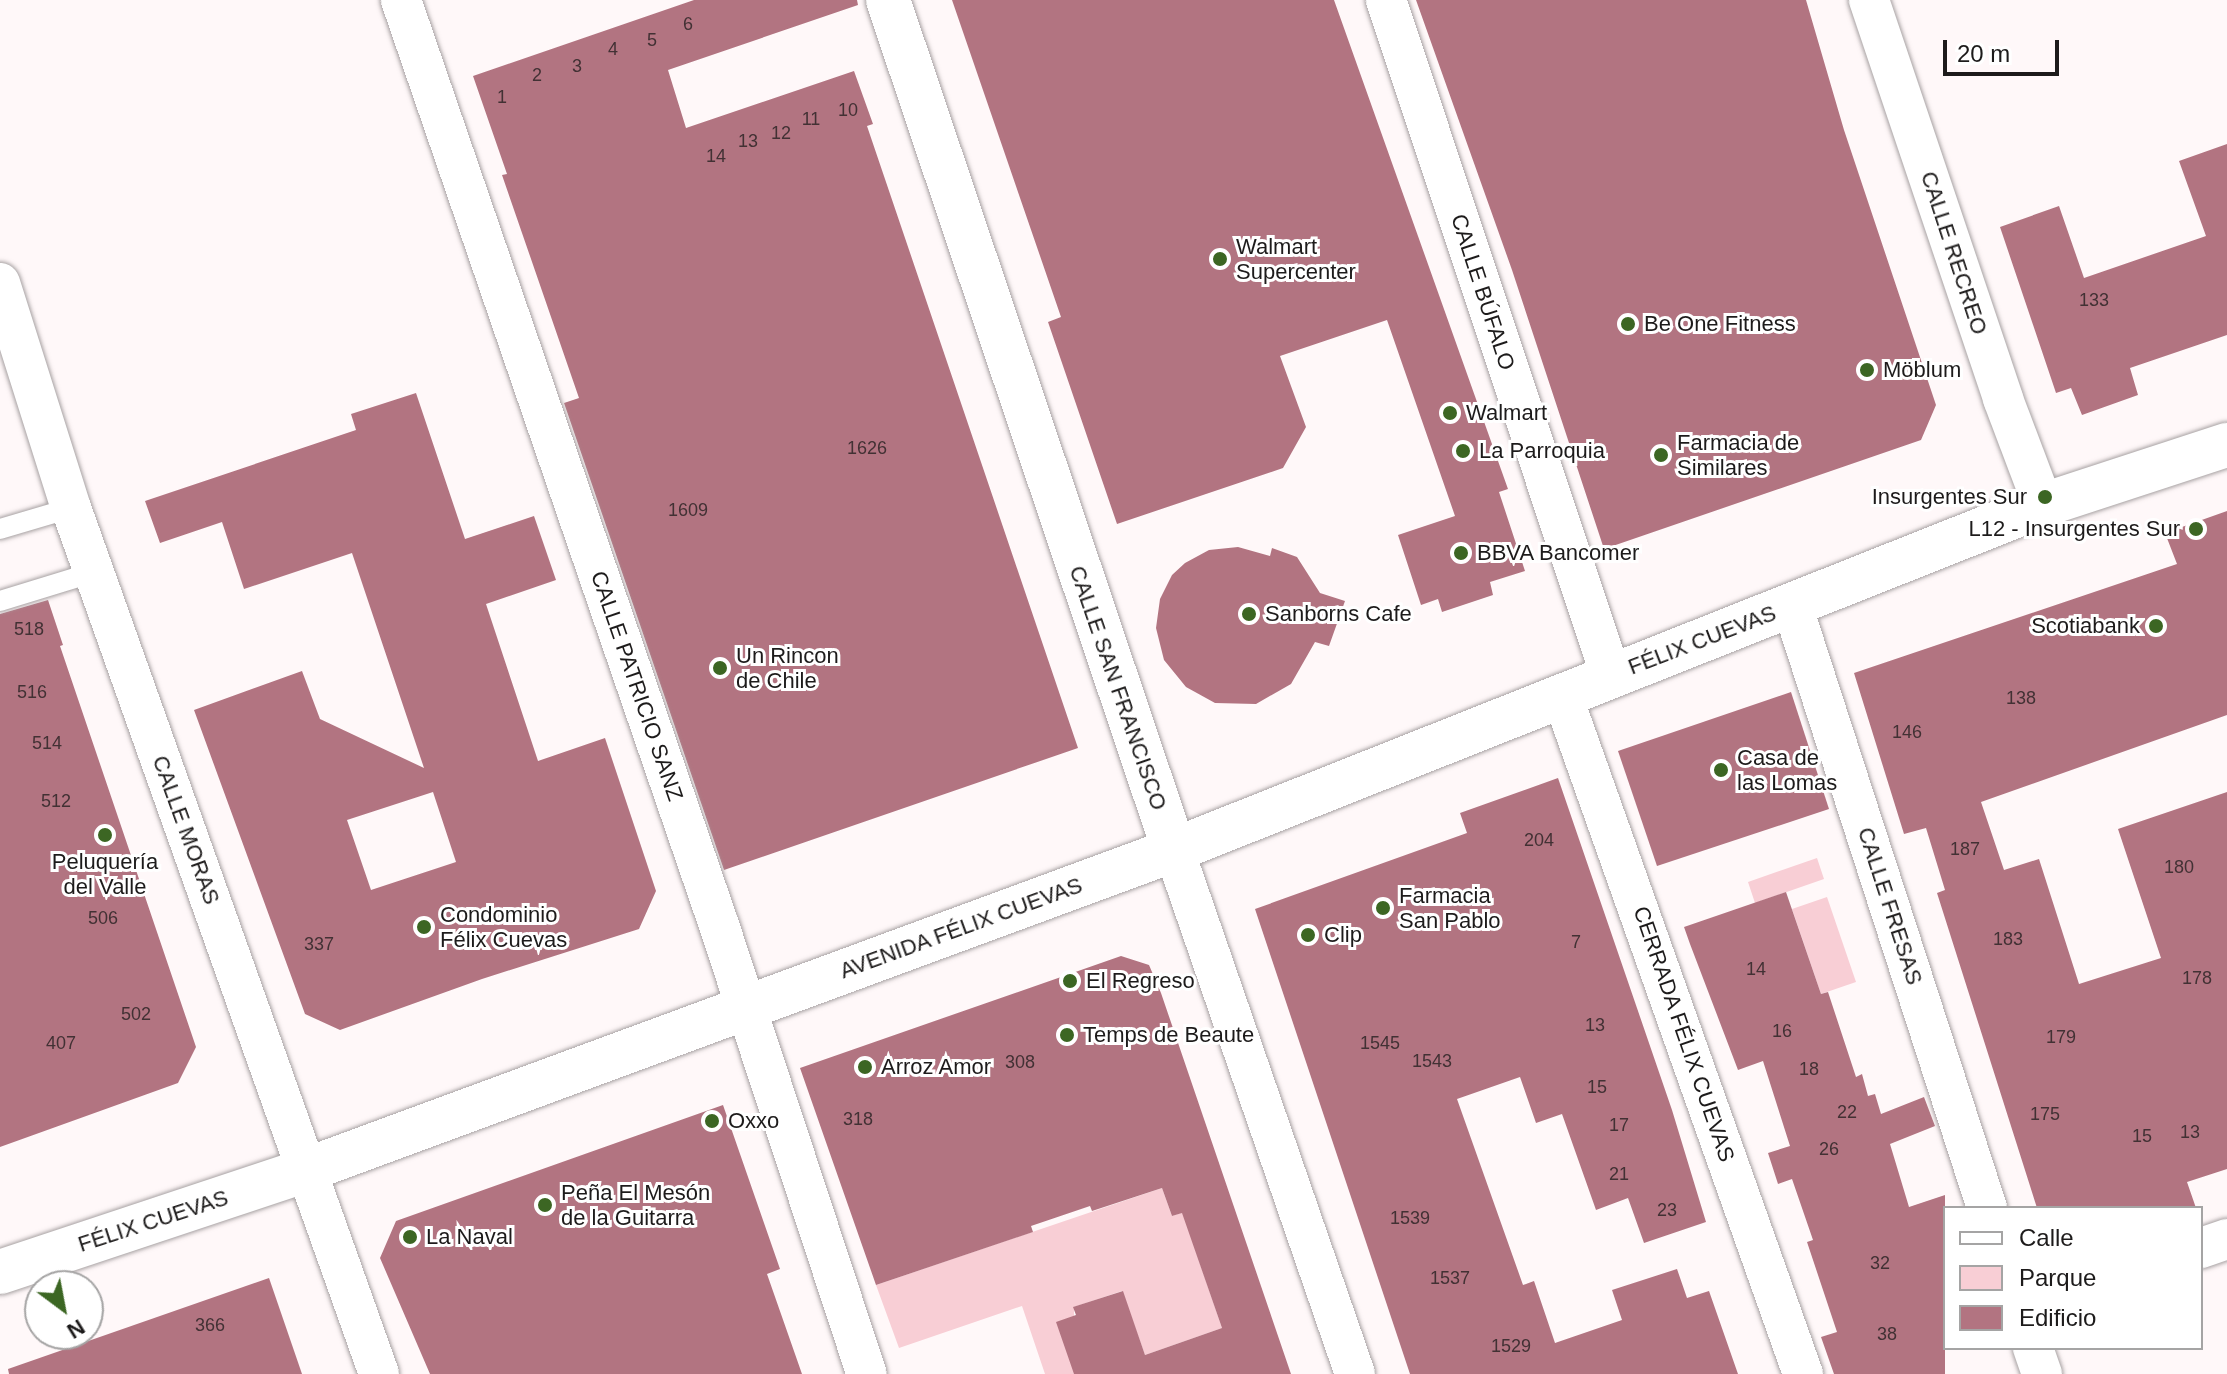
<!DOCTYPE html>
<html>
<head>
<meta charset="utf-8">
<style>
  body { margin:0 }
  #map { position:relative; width:2227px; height:1374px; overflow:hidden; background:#fff8f9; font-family:Helvetica,sans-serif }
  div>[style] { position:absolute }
  .green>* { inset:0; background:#f8ced5 }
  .building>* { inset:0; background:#b27481 }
  .roads { filter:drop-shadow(0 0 2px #a8a2a3) drop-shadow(0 0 2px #a8a2a3) }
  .lane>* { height:20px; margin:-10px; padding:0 10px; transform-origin:10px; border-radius:10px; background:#fff }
  .street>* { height:40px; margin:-20px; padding:0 20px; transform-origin:20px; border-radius:20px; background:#fff }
  .secondary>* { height:44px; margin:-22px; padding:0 22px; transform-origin:22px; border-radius:22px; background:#fff }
  .primary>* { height:44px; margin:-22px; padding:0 22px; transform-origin:22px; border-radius:22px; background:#fff }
  .dots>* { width:22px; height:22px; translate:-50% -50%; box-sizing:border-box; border:4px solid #fff; border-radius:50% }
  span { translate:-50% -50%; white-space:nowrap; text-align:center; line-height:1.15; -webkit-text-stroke:6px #fff; paint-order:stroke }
  .number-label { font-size:18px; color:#423134 }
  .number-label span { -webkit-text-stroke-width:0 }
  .poi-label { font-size:22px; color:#1d1b1b }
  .left { translate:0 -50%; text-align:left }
  .right { translate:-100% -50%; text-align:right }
  .street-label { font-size:22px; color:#1d1b1b }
  .legend { position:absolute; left:1943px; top:1206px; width:260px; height:144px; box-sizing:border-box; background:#fff; border:2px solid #a5a4a4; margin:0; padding:10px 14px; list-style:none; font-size:24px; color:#1d1b1b }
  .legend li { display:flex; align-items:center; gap:16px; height:40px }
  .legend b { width:40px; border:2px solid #a5a4a4 }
  .north { position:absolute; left:24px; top:1270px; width:80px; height:80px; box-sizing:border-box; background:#fff; border:2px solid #a5a4a4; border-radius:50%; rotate:148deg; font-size:22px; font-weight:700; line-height:32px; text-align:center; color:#1d1b1b }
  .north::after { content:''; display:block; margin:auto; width:28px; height:36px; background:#3c6623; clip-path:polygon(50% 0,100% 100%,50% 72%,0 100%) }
  .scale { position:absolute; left:1943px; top:40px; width:116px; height:36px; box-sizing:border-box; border:4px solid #1d1b1b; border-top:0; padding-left:10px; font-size:24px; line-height:28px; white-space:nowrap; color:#1d1b1b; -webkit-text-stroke:6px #fff; paint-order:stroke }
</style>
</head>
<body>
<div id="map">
  <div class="green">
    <div style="clip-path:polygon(1817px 858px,1824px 879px,1755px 903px,1748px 882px)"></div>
    <div style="clip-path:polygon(1827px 897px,1856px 982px,1821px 994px,1792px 909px)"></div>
    <div style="clip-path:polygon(1162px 1188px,1172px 1216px,1210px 1203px,1195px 1249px,1222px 1328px,1145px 1355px,1122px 1291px,1074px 1307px,1074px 1374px,1045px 1374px,1022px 1306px,899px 1348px,876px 1285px)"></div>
  </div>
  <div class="building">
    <div style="clip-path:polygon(694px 0,857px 0,858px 5px,668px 70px,686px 128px,854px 71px,873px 124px,867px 126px,1078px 748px,724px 870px,564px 403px,579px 398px,502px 175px,507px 174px,473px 76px)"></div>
    <div style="clip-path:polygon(952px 0,1334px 0,1508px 489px,1499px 492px,1525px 571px,1490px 582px,1493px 595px,1442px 612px,1438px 599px,1421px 605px,1398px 535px,1455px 516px,1387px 320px,1280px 356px,1306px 427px,1283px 468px,1117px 524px,1048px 322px,1061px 317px)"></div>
    <div style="clip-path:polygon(1416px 0,1806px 0,1844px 130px,1936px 405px,1921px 440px,1604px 549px,1512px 270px)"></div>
    <div style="clip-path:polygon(2227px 144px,2227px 335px,2130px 368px,2138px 395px,2082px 415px,2071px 388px,2056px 393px,2000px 227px,2059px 206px,2084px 278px,2206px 236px,2179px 161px)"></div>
    <div style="clip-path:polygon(evenodd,416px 393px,465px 539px,534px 516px,556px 580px,486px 604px,538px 761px,605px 738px,656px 891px,639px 929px,482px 979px,340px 1030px,305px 1014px,194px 710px,302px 671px,320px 719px,424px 768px,352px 553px,244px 589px,222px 522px,160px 543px,145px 501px,356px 430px,351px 414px,416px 393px,433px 792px,456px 862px,371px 890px,347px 820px,433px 792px)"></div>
    <div style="clip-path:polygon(2227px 511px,2227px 715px,1981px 802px,2004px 870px,2039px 859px,2079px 984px,2161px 958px,2118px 829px,2227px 792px,2227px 1169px,2187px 1182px,2196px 1208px,2037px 1208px,1937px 893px,1945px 890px,1926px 828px,1904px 834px,1854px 673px,2177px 564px,2165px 533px)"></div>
    <div style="clip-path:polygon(1238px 547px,1270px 556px,1272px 548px,1297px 557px,1320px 593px,1345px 601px,1329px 646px,1315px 642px,1291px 684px,1256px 704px,1215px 703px,1186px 687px,1164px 660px,1156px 628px,1160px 599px,1172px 575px,1185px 563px,1209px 550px)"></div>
    <div style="clip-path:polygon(48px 600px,63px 645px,60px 646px,196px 1047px,178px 1083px,0 1147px,0 614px)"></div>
    <div style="clip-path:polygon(1791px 692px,1829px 809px,1657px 866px,1618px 751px)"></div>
    <div style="clip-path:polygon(1558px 778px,1672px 1110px,1706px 1222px,1644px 1243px,1628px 1198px,1596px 1210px,1562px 1114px,1536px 1123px,1520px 1077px,1457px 1099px,1523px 1285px,1534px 1281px,1555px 1343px,1622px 1320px,1612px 1290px,1677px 1269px,1687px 1298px,1709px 1291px,1738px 1374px,1410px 1374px,1255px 909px,1467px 833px,1460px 813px)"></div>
    <div style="clip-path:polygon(1786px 892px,1821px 994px,1828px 992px,1856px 1077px,1862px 1074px,1868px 1096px,1875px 1094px,1881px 1114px,1924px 1097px,1935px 1126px,1890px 1144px,1909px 1207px,1945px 1195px,1945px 1374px,1834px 1374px,1821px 1337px,1837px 1332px,1807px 1242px,1813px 1240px,1792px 1179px,1778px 1184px,1768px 1153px,1790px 1146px,1763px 1061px,1738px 1070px,1690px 944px,1684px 927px)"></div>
    <div style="clip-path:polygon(1121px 956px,1149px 965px,1161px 993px,1291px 1374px,1074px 1374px,1056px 1322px,1076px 1315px,1073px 1307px,1123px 1291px,1145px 1355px,1222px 1328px,1182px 1213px,1172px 1216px,1162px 1188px,1092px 1211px,1090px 1206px,1031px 1226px,1033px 1232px,876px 1285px,800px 1068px)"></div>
    <div style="clip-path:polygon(723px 1105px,780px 1269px,767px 1274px,802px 1374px,430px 1374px,380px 1258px,396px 1221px)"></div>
    <div style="clip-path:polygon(269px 1278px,302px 1374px,9px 1374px,8px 1369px)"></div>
  </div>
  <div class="roads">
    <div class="lane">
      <div style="left:0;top:529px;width:74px;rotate:-16.5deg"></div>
      <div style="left:0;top:601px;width:98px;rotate:-17.1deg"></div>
    </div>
    <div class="street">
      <div style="left:401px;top:0;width:978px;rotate:71.03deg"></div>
      <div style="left:719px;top:925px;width:473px;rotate:71.8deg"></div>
      <div style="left:1386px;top:0;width:712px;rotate:71.59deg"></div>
      <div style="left:1869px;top:0;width:421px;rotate:71.4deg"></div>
      <div style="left:2003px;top:399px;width:113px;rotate:69.3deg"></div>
      <div style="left:0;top:283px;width:236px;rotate:72.5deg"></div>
      <div style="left:71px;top:508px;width:919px;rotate:70.42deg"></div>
      <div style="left:1792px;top:605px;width:634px;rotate:72.08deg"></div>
      <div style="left:1562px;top:695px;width:721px;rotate:70.46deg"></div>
      <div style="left:1174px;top:850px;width:554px;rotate:70.94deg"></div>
      <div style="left:2201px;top:1248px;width:28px;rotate:-19deg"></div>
      <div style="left:2033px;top:1348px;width:28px;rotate:71deg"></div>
    </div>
    <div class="secondary">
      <div style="left:888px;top:0;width:897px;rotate:71.4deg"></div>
    </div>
    <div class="primary">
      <div style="left:0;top:1272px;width:323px;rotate:-18.4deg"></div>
      <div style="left:306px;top:1170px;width:925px;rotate:-20.24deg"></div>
      <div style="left:1174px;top:850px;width:935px;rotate:-21.65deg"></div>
      <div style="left:2043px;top:505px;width:194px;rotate:-18.1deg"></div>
    </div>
  </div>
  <div class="dots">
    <div style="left:1220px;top:259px;background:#3c6623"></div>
    <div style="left:1628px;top:324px;background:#3c6623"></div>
    <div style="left:1867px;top:370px;background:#3c6623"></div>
    <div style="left:1450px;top:413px;background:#3c6623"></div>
    <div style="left:1463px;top:451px;background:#3c6623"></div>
    <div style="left:1661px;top:455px;background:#3c6623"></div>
    <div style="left:2045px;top:497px;background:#3c6623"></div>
    <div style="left:2196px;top:529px;background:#3c6623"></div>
    <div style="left:1461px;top:553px;background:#3c6623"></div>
    <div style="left:1249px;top:614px;background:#3c6623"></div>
    <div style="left:2156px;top:626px;background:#3c6623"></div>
    <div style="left:720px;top:668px;background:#3c6623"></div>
    <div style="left:1721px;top:770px;background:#3c6623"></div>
    <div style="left:105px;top:835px;background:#3c6623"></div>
    <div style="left:1383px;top:908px;background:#3c6623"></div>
    <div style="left:424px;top:927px;background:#3c6623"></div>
    <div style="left:1308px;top:935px;background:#3c6623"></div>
    <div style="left:1070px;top:981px;background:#3c6623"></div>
    <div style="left:1067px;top:1035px;background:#3c6623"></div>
    <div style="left:865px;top:1067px;background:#3c6623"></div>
    <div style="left:712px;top:1121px;background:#3c6623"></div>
    <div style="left:545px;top:1205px;background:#3c6623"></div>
    <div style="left:410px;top:1237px;background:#3c6623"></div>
  </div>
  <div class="number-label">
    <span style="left:688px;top:24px">6</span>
    <span style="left:652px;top:40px">5</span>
    <span style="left:613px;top:49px">4</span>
    <span style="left:577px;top:66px">3</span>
    <span style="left:537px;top:75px">2</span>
    <span style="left:502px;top:97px">1</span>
    <span style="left:848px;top:110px">10</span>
    <span style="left:811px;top:119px">11</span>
    <span style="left:781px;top:133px">12</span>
    <span style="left:748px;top:141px">13</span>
    <span style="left:716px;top:156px">14</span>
    <span style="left:2094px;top:300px">133</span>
    <span style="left:867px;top:448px">1626</span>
    <span style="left:688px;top:510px">1609</span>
    <span style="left:29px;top:629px">518</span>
    <span style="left:32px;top:692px">516</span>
    <span style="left:2021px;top:698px">138</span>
    <span style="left:1907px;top:732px">146</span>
    <span style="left:47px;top:743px">514</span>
    <span style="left:56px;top:801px">512</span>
    <span style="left:1539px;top:840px">204</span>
    <span style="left:1965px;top:849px">187</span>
    <span style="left:2179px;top:867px">180</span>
    <span style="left:103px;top:918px">506</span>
    <span style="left:2008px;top:939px">183</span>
    <span style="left:1576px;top:942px">7</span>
    <span style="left:319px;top:944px">337</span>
    <span style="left:1756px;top:969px">14</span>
    <span style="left:2197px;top:978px">178</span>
    <span style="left:136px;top:1014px">502</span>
    <span style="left:1595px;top:1025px">13</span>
    <span style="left:1782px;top:1031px">16</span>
    <span style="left:2061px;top:1037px">179</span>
    <span style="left:61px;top:1043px">407</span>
    <span style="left:1380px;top:1043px">1545</span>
    <span style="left:1432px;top:1061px">1543</span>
    <span style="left:1020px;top:1062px">308</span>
    <span style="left:1809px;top:1069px">18</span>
    <span style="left:1597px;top:1087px">15</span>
    <span style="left:1847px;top:1112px">22</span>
    <span style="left:2045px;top:1114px">175</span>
    <span style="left:858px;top:1119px">318</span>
    <span style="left:1619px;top:1125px">17</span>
    <span style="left:2190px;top:1132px">13</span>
    <span style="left:2142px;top:1136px">15</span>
    <span style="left:1829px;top:1149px">26</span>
    <span style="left:1619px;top:1174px">21</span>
    <span style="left:1667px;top:1210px">23</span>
    <span style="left:1410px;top:1218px">1539</span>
    <span style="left:1880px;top:1263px">32</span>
    <span style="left:1450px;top:1278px">1537</span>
    <span style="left:210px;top:1325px">366</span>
    <span style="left:1887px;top:1334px">38</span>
    <span style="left:1511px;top:1346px">1529</span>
  </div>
  <div class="poi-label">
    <span class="left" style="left:1236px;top:259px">Walmart<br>Supercenter</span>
    <span class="left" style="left:1644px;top:324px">Be One Fitness</span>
    <span class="left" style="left:1883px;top:370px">Möblum</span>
    <span class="left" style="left:1466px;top:413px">Walmart</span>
    <span class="left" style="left:1677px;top:455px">Farmacia de<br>Similares</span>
    <span class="left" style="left:1479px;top:451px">La Parroquia</span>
    <span class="right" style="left:2027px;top:497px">Insurgentes Sur</span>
    <span class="right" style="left:2180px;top:529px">L12 - Insurgentes Sur</span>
    <span class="left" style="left:1477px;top:553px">BBVA Bancomer</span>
    <span class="left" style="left:1265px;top:614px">Sanborns Cafe</span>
    <span class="right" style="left:2140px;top:626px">Scotiabank</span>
    <span class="left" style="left:736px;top:668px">Un Rincon<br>de Chile</span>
    <span class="left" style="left:1737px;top:770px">Casa de<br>las Lomas</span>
    <span style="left:105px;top:874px">Peluquería<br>del Valle</span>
    <span class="left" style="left:1399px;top:908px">Farmacia<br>San Pablo</span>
    <span class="left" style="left:440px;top:927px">Condominio<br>Félix Cuevas</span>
    <span class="left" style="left:1324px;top:935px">Clip</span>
    <span class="left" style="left:1086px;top:981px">El Regreso</span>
    <span class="left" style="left:1083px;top:1035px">Temps de Beaute</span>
    <span class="left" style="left:881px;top:1067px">Arroz Amor</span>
    <span class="left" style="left:728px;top:1121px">Oxxo</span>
    <span class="left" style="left:561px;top:1205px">Peña El Mesón<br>de la Guitarra</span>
    <span class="left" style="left:426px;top:1237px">La Naval</span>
  </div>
  <div class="street-label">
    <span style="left:1954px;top:253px;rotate:72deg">CALLE RECREO</span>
    <span style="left:1483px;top:292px;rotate:72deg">CALLE BÚFALO</span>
    <span style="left:1702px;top:640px;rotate:-21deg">FÉLIX CUEVAS</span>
    <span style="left:637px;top:686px;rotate:71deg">CALLE PATRICIO SANZ</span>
    <span style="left:1118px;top:688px;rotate:71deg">CALLE SAN FRANCISCO</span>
    <span style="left:186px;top:830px;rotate:70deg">CALLE MORAS</span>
    <span style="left:1890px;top:906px;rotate:72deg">CALLE FRESAS</span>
    <span style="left:961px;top:928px;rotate:-20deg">AVENIDA FÉLIX CUEVAS</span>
    <span style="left:1684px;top:1034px;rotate:71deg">CERRADA FÉLIX CUEVAS</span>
    <span style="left:153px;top:1221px;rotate:-18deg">FÉLIX CUEVAS</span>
  </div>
  <ul class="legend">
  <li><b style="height:10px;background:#fff"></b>Calle</li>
  <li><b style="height:22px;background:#f8ced5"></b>Parque</li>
  <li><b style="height:22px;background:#b27481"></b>Edificio</li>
  </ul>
  <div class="north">N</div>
  <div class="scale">20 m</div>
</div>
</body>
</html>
